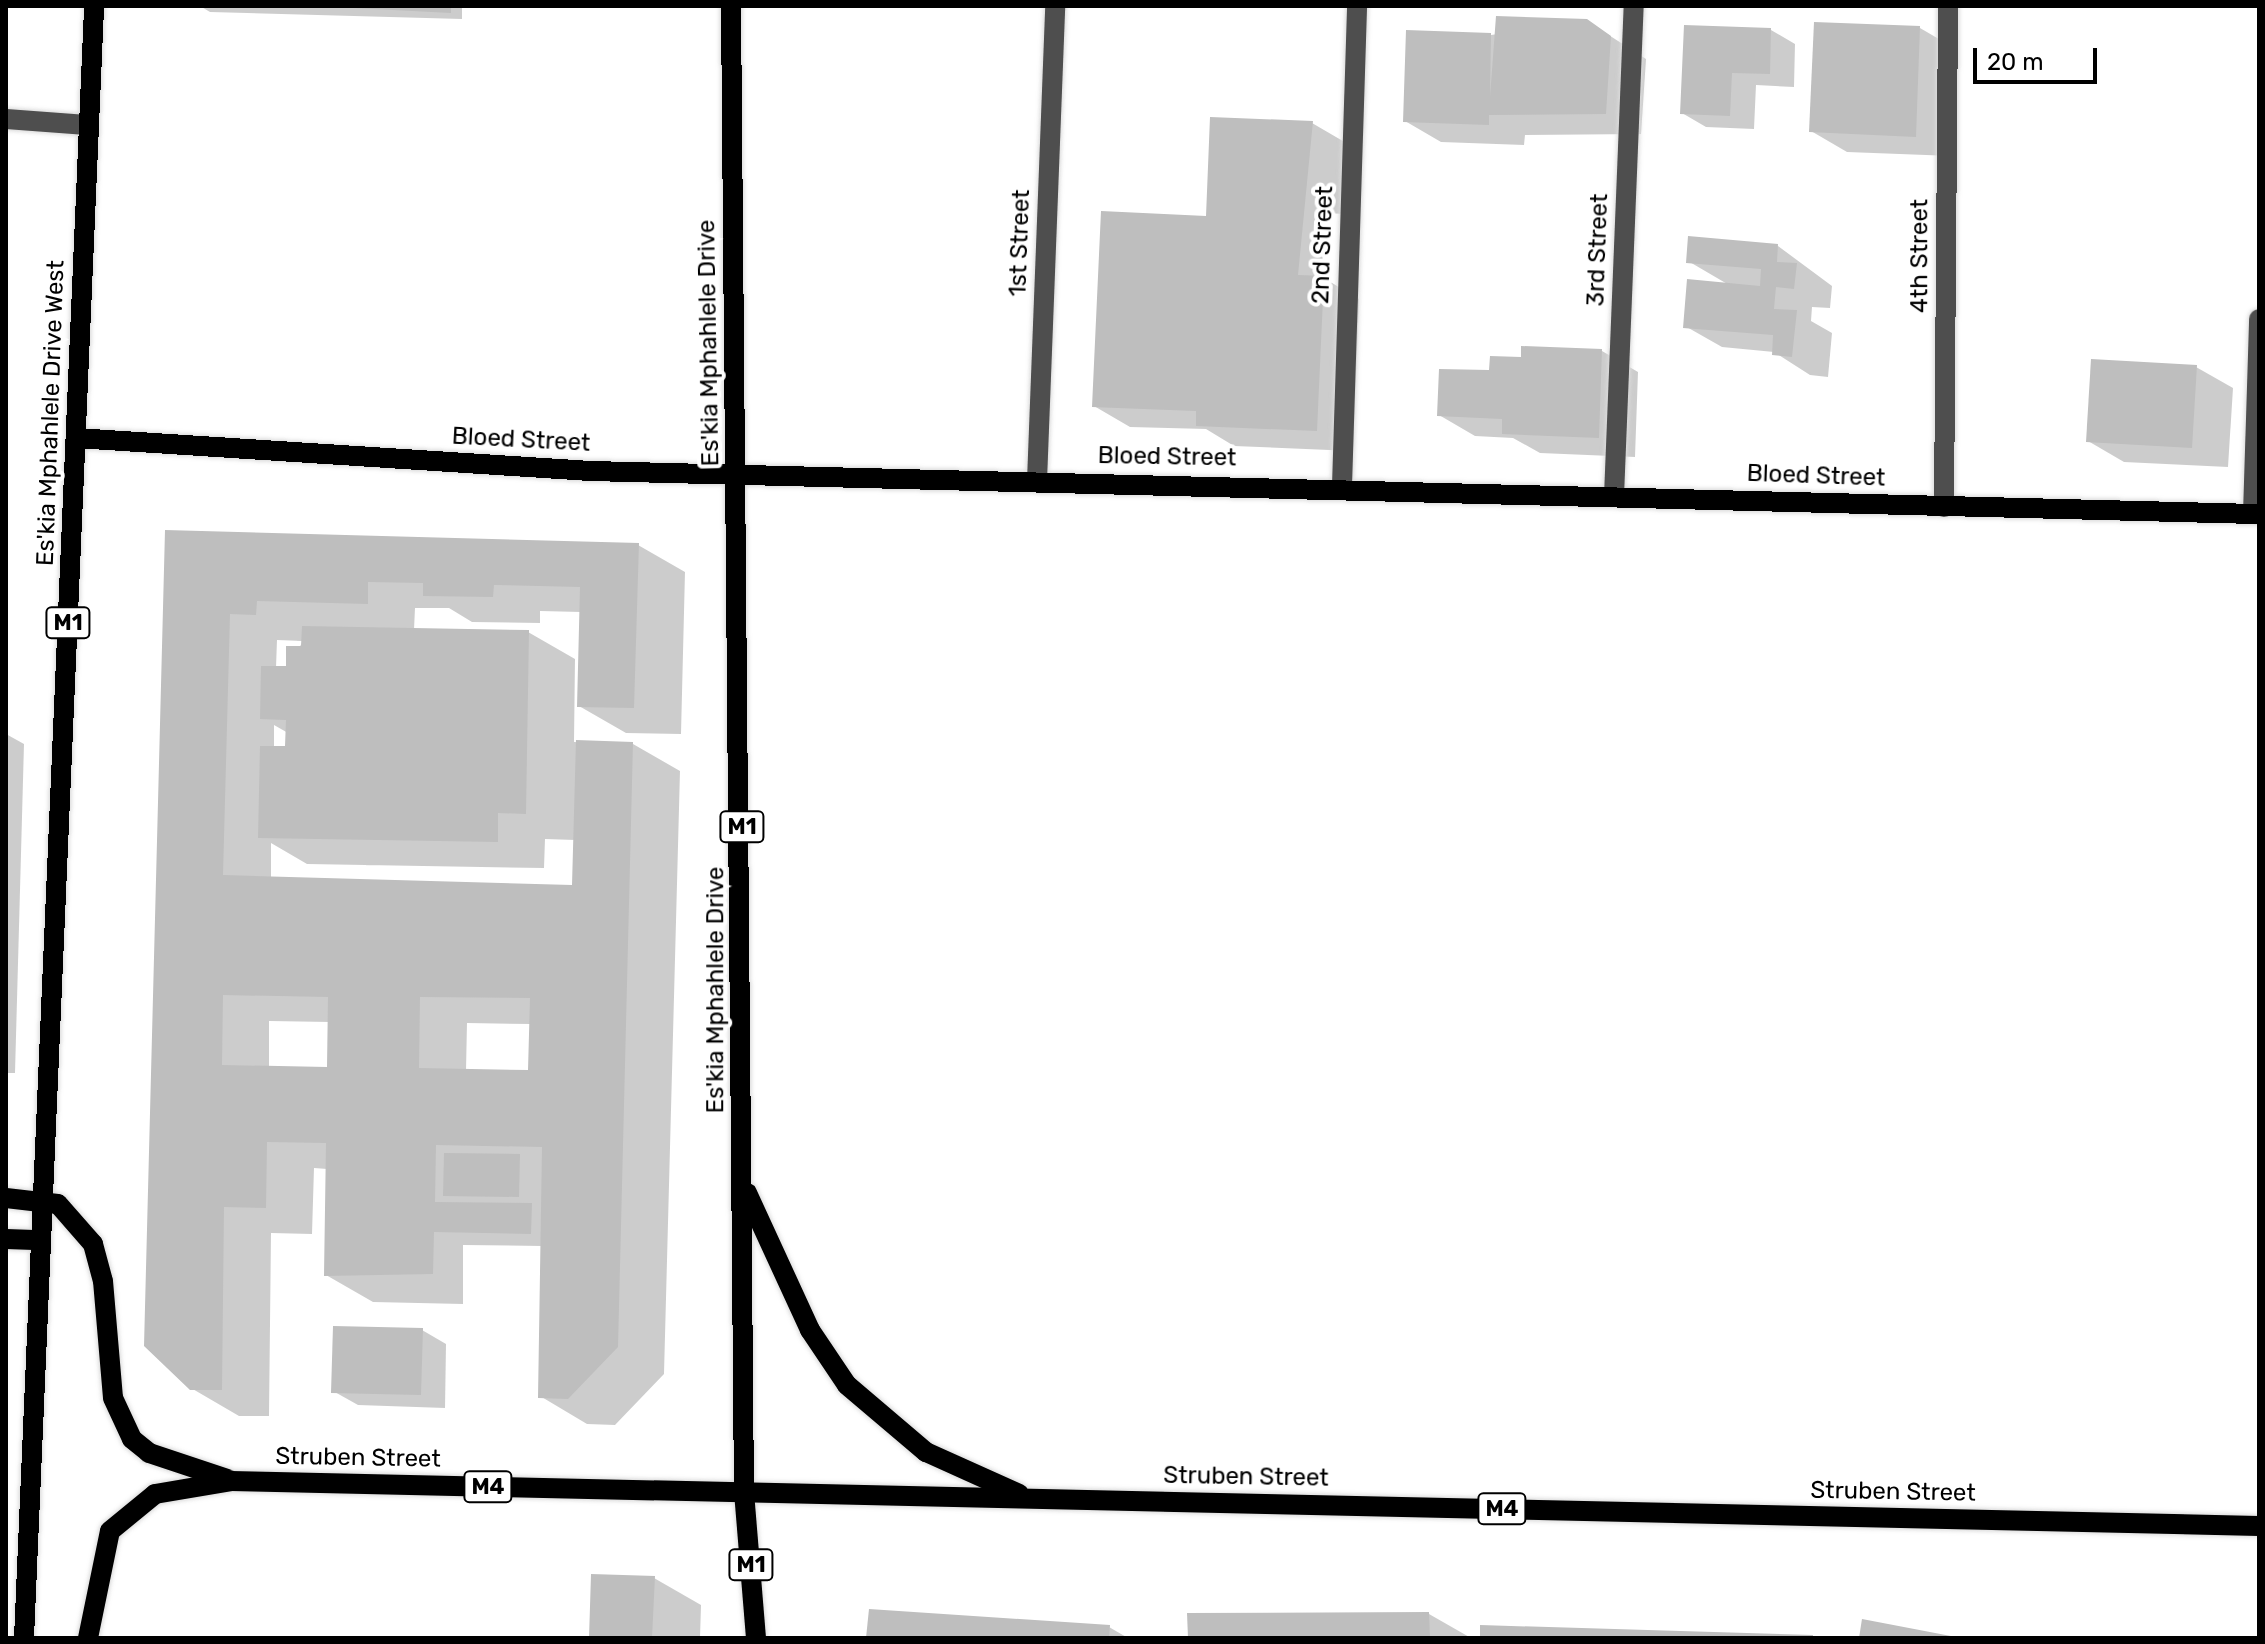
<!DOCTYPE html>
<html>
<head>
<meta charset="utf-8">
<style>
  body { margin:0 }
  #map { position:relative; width:2265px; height:1644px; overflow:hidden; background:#fff; font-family:Rubik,sans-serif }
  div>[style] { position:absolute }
  .shadow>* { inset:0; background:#0003 }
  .building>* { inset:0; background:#bebebe }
  .roads { filter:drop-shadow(0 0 2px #dbdbdb) drop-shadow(0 0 2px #dbdbdb) }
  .minor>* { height:20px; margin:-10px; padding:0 10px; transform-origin:10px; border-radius:10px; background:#4e4e4e }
  .major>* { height:20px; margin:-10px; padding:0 10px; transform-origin:10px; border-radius:10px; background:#000 }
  span { translate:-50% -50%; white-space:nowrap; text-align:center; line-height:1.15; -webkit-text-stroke:8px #fff; paint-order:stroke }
  .shield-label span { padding:2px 6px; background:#fff; border:2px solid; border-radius:6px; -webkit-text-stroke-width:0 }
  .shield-label { font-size:22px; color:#000; font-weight:700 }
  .street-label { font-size:24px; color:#000 }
  .frame { position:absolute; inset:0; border:8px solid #000; pointer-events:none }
  .scale { position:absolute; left:1973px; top:48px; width:124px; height:36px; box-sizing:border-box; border:4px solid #000; border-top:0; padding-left:10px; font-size:24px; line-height:28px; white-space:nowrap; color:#000; -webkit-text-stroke:6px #fff; paint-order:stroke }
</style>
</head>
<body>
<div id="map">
  <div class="shadow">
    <div style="clip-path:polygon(6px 6px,8px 6px,8px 26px,6px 26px)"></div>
    <div style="clip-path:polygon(200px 6px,462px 6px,462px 19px,210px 12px)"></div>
    <div style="clip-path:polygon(1587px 21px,1646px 59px,1641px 134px,1525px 135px,1524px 145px,1441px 142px,1405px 121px,1491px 35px)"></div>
    <div style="clip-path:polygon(1920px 28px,1956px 49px,1952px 156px,1847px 152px,1811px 131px)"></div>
    <div style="clip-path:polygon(1771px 30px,1795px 44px,1794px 87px,1756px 85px,1754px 129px,1706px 127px,1682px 113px)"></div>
    <div style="clip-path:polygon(1312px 123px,1348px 144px,1346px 214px,1324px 213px,1322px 277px,1359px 299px,1353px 451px,1234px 446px,1206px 429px,1130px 427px,1094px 406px,1206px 218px)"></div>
    <div style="clip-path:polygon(1778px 246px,1832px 286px,1830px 308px,1812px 307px,1811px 321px,1832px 333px,1828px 377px,1810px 375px,1774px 352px,1722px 347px,1685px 326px,1729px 285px,1688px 261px)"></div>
    <div style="clip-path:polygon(1602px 351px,1638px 372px,1635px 457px,1540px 453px,1513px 438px,1475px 436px,1439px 415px,1491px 372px,1523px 359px)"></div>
    <div style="clip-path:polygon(2196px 367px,2233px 388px,2228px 467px,2124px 462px,2088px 441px)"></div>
    <div style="clip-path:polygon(evenodd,167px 532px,638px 545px,685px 572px,681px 734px,626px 733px,579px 706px,581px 612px,540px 611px,540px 623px,472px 622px,449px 608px,415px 608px,414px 630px,528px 632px,575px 659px,574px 742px,633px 744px,680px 771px,664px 1374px,615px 1425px,587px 1424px,540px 1396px,542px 1246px,463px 1245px,463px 1304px,373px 1302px,326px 1275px,327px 1169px,314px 1168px,312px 1234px,271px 1233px,269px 1416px,239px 1416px,191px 1388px,167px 532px,277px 640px,303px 641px,288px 668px,276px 668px,277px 640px,167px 532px,274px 725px,288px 733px,287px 748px,274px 748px,274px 725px,167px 532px,545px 839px,575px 840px,574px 887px,271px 878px,271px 843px,307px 864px,544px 868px,545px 839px,167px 532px,269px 1021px,330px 1022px,329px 1069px,269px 1068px,269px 1021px,167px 532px,467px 1023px,531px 1024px,530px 1072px,466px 1071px,467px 1023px)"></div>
    <div style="clip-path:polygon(6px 734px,24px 744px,15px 1073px,6px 1073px)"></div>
    <div style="clip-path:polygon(422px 1330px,446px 1344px,445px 1408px,358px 1405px,333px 1391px)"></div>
    <div style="clip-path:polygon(654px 1578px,701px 1605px,700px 1638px,591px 1638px)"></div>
    <div style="clip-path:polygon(1429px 1614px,1471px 1638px,1190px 1638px)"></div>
    <div style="clip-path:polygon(1109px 1627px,1128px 1638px,868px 1638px)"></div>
  </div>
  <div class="building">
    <div style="clip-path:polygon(354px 6px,451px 6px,451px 13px,354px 8px)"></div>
    <div style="clip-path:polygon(1496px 16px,1587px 19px,1611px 36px,1606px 114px,1489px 115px,1489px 125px,1403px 122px,1406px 30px,1491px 33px,1490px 97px)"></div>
    <div style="clip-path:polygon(1814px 22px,1920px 26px,1916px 137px,1809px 132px)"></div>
    <div style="clip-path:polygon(1684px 25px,1771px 28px,1770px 74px,1732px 73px,1730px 116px,1680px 114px)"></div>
    <div style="clip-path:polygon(1210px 117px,1313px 121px,1298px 275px,1324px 276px,1317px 431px,1196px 426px,1196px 411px,1092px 407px,1101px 211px,1206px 216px)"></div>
    <div style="clip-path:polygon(1688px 236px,1778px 244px,1777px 262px,1797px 263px,1794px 289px,1776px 287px,1774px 309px,1797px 310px,1792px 357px,1772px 355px,1773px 335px,1683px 328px,1687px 279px,1760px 286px,1761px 269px,1686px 263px)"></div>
    <div style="clip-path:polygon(1521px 346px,1602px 349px,1599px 438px,1502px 434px,1502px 419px,1437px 416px,1439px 369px,1489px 370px,1490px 356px,1521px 357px)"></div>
    <div style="clip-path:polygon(2091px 359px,2197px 365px,2192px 448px,2086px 442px)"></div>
    <div style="clip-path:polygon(evenodd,165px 530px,639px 543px,634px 708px,577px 707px,580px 587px,494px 585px,493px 597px,423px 596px,423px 583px,368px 582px,368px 604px,257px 601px,256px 615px,230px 614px,223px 875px,572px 885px,576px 740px,633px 742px,618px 1347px,568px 1399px,538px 1398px,542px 1147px,436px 1145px,435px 1202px,532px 1203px,531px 1234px,434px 1232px,433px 1274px,324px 1276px,326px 1143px,267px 1142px,266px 1208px,224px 1207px,222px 1390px,190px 1390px,144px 1346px,165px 530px,223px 995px,328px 997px,327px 1067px,222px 1065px,223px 995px,165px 530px,420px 997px,530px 998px,528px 1070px,419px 1068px,420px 997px)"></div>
    <div style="clip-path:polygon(302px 626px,529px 630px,526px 814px,498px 813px,498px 842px,258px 838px,260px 746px,285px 746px,286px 720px,260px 719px,261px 666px,286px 666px,286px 646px,301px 646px)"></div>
    <div style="clip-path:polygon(444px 1153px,520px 1154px,519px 1197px,443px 1196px)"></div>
    <div style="clip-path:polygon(333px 1326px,423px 1328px,421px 1395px,331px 1393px)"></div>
    <div style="clip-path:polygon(591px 1574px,655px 1576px,652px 1638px,589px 1638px)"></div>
    <div style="clip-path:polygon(869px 1609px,1110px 1625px,1109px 1638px,866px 1638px)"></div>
    <div style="clip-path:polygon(1429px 1612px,1430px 1638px,1188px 1638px,1187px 1613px)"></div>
    <div style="clip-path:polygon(1862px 1619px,1956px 1637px,1956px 1638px,1859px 1638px)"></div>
    <div style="clip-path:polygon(1480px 1625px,1813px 1635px,1813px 1638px,1480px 1638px)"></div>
  </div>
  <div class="roads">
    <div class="minor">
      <div style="left:6px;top:119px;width:81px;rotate:4.2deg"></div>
      <div style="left:1037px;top:481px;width:475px;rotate:-87.8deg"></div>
      <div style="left:1342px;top:486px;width:480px;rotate:-88.2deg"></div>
      <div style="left:1614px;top:496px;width:490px;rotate:-87.7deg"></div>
      <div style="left:1944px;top:507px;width:501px;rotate:-89.54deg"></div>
      <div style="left:2253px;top:514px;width:195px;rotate:-88.2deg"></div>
    </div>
    <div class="major">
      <div style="left:731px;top:6px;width:1486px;rotate:89.5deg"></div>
      <div style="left:744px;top:1492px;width:146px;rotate:85.3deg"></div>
      <div style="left:76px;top:438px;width:516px;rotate:3.67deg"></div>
      <div style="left:591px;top:471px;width:1669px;rotate:1.48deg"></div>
      <div style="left:747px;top:1193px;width:151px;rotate:65.3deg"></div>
      <div style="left:810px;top:1330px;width:66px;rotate:56.1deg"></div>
      <div style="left:847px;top:1385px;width:104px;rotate:40.3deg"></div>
      <div style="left:926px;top:1452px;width:102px;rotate:24.3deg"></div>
      <div style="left:6px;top:1198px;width:52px;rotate:6.6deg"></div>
      <div style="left:58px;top:1204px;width:53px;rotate:48.8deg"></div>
      <div style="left:93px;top:1244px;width:38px;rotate:75deg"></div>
      <div style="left:103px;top:1281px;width:117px;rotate:85.1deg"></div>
      <div style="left:113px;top:1398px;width:45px;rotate:65.1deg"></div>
      <div style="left:132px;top:1439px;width:22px;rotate:39deg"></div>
      <div style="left:149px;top:1453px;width:82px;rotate:18.4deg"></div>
      <div style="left:6px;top:1239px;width:35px;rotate:2deg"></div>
      <div style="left:24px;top:1638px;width:1634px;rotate:-87.54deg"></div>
      <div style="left:88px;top:1638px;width:109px;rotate:-78.4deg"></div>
      <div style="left:110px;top:1531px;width:58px;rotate:-39.4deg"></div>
      <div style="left:155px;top:1494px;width:77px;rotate:-9.7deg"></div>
      <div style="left:231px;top:1481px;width:2028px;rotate:1.27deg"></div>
    </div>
  </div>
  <div class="shield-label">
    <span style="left:68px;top:623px">M1</span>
    <span style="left:742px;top:827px">M1</span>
    <span style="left:488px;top:1487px">M4</span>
    <span style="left:1502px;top:1509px">M4</span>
    <span style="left:751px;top:1565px">M1</span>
  </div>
  <div class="street-label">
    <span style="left:1020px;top:243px;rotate:-88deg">1st Street</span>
    <span style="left:1323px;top:245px;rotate:-88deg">2nd Street</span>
    <span style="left:1598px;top:250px;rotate:-88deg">3rd Street</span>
    <span style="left:1920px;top:256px;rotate:-90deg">4th Street</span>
    <span style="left:709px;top:343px;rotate:-91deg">Es'kia Mphahlele Drive</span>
    <span style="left:51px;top:413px;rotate:-88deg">Es'kia Mphahlele Drive West</span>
    <span style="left:521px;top:440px;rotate:3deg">Bloed Street</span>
    <span style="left:1167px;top:457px;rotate:1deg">Bloed Street</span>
    <span style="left:1816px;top:476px;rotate:2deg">Bloed Street</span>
    <span style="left:716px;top:990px;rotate:-90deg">Es'kia Mphahlele Drive</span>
    <span style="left:358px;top:1458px;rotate:1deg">Struben Street</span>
    <span style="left:1246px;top:1477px;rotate:1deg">Struben Street</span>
    <span style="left:1893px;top:1492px;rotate:1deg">Struben Street</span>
  </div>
  <div class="frame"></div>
  <div class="scale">20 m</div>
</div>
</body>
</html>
